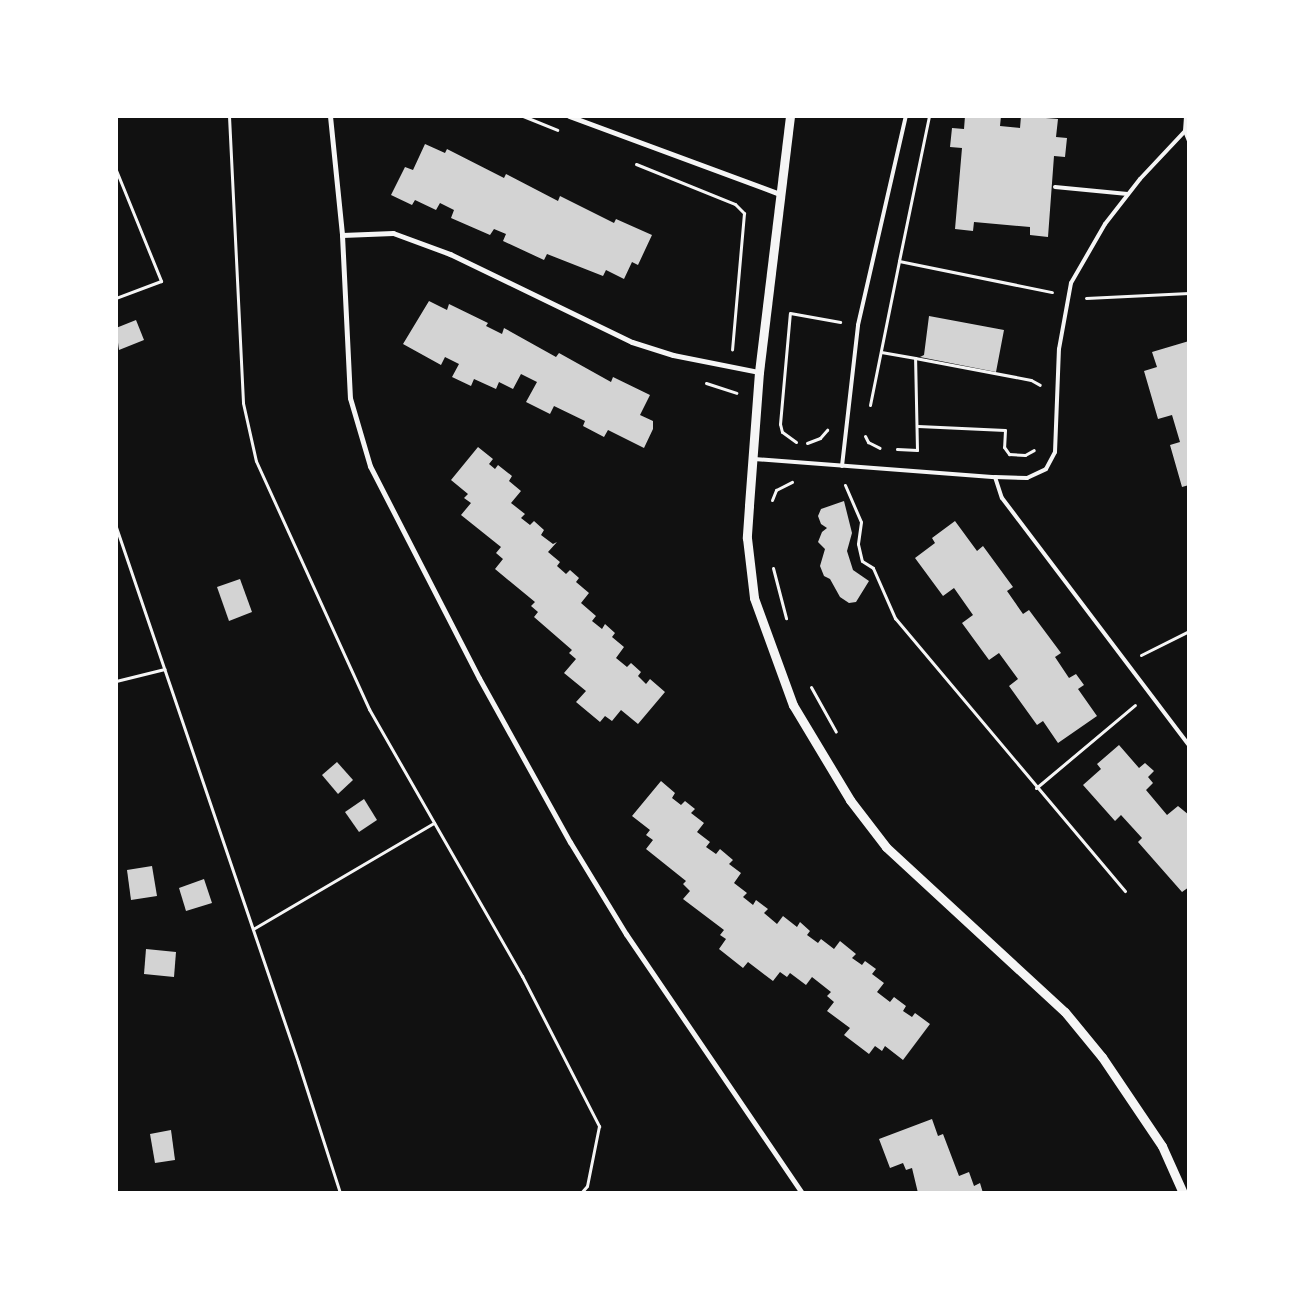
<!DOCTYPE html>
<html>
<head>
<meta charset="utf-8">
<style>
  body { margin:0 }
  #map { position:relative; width:1305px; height:1309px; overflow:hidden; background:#111; font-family:"Space Grotesk",sans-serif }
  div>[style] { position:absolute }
  .building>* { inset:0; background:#d3d3d3 }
  .path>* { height:3px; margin:-1.5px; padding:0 1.5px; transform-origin:1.5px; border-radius:1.5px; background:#f5f5f5 }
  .service>* { height:4px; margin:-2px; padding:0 2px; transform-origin:2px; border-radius:2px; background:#f5f5f5 }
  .minor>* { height:5px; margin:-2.5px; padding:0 2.5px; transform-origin:2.5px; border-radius:2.5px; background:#f5f5f5 }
  .tertiary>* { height:9px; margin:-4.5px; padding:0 4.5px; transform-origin:4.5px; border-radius:4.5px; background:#f5f5f5 }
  span { translate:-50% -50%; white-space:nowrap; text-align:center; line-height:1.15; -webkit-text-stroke:4.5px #fff; paint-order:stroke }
  .frame { position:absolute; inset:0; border:118px solid #fff; pointer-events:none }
</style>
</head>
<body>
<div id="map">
  <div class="building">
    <div style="clip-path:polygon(965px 116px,1001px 116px,1000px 126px,1020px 128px,1021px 116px,1058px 119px,1056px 137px,1067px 138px,1065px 157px,1054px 156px,1048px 237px,1030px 235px,1030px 227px,974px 222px,973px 231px,955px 229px,962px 148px,950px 147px,952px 128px,964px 129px)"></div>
    <div style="clip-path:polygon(425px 144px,445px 153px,447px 149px,504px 178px,506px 174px,558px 201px,560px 196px,614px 223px,616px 219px,652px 235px,638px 265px,632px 262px,624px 279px,606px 270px,603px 276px,547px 254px,544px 260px,503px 241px,506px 234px,494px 229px,490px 235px,451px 218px,454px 210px,440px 203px,436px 210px,415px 200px,412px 205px,391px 195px,405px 167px,413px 170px)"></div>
    <div style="clip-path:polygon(429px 301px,447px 310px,449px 304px,488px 323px,486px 326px,502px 334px,504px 328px,556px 357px,559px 353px,611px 382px,613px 377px,650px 395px,640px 415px,653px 421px,653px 429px,644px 448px,608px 430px,604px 437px,583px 426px,585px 421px,554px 406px,550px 414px,526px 402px,537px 382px,521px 374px,513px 389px,499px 382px,496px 389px,474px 379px,471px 386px,452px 377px,459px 364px,445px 357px,441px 365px,403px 344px)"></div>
    <div style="clip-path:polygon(929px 316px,1004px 330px,996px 372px,920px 357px,924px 355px)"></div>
    <div style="clip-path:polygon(136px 320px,144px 340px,119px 350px,116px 328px)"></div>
    <div style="clip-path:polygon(1189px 341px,1189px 485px,1182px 487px,1170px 445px,1180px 442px,1172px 415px,1158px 419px,1144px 371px,1157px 367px,1152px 352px)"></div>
    <div style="clip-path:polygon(478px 447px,493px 459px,489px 464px,495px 469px,498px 465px,512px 476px,509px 481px,521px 491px,511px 503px,525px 514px,521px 518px,530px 525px,534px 521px,544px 530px,541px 535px,553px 544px,557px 542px,548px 552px,560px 562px,557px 566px,566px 574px,570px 570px,579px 578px,576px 582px,589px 593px,581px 603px,596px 616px,592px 621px,602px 629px,605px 624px,615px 633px,612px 637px,624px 647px,616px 658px,627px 667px,631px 663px,641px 672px,638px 676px,646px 684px,650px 679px,665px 692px,638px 724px,621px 710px,612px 721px,605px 716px,600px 722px,576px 702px,586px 691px,564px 673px,576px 659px,569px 653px,572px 650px,534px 617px,538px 612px,531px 606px,535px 602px,495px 569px,503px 559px,496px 553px,501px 547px,461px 515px,471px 503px,464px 498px,468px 494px,451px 480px)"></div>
    <div style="clip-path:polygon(844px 501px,852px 533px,847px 551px,853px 570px,869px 581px,856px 602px,849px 603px,840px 597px,830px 579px,824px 576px,820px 566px,825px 549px,818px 542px,822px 532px,827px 528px,821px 524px,818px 516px,821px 509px)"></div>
    <div style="clip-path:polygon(955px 521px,977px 551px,983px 546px,1013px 587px,1007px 591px,1023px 614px,1029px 610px,1061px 653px,1055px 657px,1069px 678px,1076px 674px,1084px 685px,1078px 689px,1097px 716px,1058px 743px,1043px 721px,1037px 725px,1009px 686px,1018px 679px,999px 653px,989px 660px,962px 623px,973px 615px,954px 588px,943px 596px,915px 558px,935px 543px,932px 538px)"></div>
    <div style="clip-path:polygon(240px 579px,252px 612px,229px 621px,217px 587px)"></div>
    <div style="clip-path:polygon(1119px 745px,1139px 768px,1145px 763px,1154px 771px,1148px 777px,1153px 783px,1146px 790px,1167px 815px,1178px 806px,1189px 815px,1189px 887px,1182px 892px,1138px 842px,1142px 838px,1121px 815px,1115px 821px,1083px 785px,1101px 769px,1097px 764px)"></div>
    <div style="clip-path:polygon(337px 762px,353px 780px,338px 794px,322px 775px)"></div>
    <div style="clip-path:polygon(661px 781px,675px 793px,672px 798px,681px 805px,685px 801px,695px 809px,691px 813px,704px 823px,697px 832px,710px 842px,706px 847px,716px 854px,720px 849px,733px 860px,729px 864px,741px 873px,734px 883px,747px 893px,743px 897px,753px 905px,756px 900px,768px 909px,764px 913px,777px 924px,783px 916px,797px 927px,800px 922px,810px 931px,807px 935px,818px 943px,821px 939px,834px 949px,840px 941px,856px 954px,852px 958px,862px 965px,865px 961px,876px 969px,872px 974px,884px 983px,877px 992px,890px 1002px,894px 997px,906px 1006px,903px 1011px,912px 1017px,915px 1013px,930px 1024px,903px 1060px,885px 1046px,882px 1051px,875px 1046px,869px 1054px,844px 1035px,850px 1028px,827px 1011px,834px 1002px,827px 996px,831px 992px,812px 977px,806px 985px,790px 973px,787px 977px,780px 972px,773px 981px,748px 962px,743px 968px,719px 949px,726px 939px,720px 935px,724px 930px,683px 899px,690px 891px,683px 884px,686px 881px,646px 849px,653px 840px,646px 835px,650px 830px,632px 816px)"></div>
    <div style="clip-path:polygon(364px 799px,377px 820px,359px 832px,345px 812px)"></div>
    <div style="clip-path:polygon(152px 866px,157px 896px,131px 900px,127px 870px)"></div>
    <div style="clip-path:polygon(204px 879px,212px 903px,186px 911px,179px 888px)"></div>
    <div style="clip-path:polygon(146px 949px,176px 952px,174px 977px,144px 974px)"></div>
    <div style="clip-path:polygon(932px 1119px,938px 1136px,943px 1134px,959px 1176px,969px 1172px,974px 1186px,980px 1183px,983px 1193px,918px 1193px,912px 1168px,906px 1170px,903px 1163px,890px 1168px,879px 1139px)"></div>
    <div style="clip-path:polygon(171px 1130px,175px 1160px,155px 1163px,150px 1134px)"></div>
  </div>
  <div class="path">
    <div style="left:229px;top:116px;width:287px;rotate:87.2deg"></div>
    <div style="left:243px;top:403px;width:59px;rotate:77.4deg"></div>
    <div style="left:256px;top:461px;width:273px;rotate:65.5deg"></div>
    <div style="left:369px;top:709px;width:308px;rotate:60.2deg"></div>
    <div style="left:522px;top:976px;width:169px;rotate:62.8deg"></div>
    <div style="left:599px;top:1126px;width:61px;rotate:101.3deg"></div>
    <div style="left:587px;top:1186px;width:9px;rotate:131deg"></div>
    <div style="left:523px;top:116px;width:37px;rotate:22deg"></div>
    <div style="left:929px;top:116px;width:148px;rotate:101.7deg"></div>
    <div style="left:899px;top:261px;width:156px;rotate:11.5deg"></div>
    <div style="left:636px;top:164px;width:107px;rotate:22deg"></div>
    <div style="left:735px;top:204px;width:13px;rotate:45deg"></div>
    <div style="left:744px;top:213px;width:137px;rotate:95deg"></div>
    <div style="left:116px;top:170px;width:120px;rotate:67.9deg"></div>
    <div style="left:161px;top:281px;width:48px;rotate:159.3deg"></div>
    <div style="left:1086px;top:298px;width:103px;rotate:-2.8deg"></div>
    <div style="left:881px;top:352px;width:35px;rotate:10deg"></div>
    <div style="left:706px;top:383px;width:32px;rotate:18deg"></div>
    <div style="left:870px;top:405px;width:147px;rotate:-78.6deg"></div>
    <div style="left:918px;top:426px;width:87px;rotate:2.6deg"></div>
    <div style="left:1005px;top:430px;width:17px;rotate:93deg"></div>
    <div style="left:1004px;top:447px;width:9px;rotate:54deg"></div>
    <div style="left:1009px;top:454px;width:16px;rotate:4deg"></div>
    <div style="left:1025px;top:455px;width:10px;rotate:-29deg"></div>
    <div style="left:865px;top:436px;width:7px;rotate:63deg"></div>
    <div style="left:868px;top:442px;width:13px;rotate:27deg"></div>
    <div style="left:796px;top:442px;width:17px;rotate:-144deg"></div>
    <div style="left:782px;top:432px;width:8px;rotate:-104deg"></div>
    <div style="left:780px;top:424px;width:111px;rotate:-84.9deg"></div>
    <div style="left:790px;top:313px;width:51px;rotate:10.2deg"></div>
    <div style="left:807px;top:443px;width:14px;rotate:-21deg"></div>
    <div style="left:820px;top:438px;width:11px;rotate:-49deg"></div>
    <div style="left:897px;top:449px;width:20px;rotate:3deg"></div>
    <div style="left:917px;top:450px;width:92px;rotate:-91.2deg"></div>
    <div style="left:915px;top:358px;width:118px;rotate:10.7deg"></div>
    <div style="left:1031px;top:380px;width:10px;rotate:29deg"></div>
    <div style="left:845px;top:485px;width:40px;rotate:66.6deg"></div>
    <div style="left:861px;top:522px;width:22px;rotate:98deg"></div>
    <div style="left:858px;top:544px;width:17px;rotate:77deg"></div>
    <div style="left:862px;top:561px;width:13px;rotate:32deg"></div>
    <div style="left:873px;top:568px;width:55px;rotate:66.3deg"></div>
    <div style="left:895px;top:618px;width:357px;rotate:49.9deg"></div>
    <div style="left:772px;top:500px;width:11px;rotate:-68deg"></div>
    <div style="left:776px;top:490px;width:18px;rotate:-27deg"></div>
    <div style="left:116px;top:527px;width:565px;rotate:71.21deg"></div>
    <div style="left:298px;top:1062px;width:138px;rotate:72.2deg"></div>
    <div style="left:773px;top:568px;width:52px;rotate:75.4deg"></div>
    <div style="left:1141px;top:655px;width:54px;rotate:-26.6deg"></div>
    <div style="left:116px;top:681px;width:50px;rotate:-13.8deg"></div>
    <div style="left:811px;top:687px;width:51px;rotate:60.9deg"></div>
    <div style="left:1036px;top:788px;width:129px;rotate:-40deg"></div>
    <div style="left:253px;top:929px;width:210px;rotate:-30.4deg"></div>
  </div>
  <div class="service">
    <div style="left:1185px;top:131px;width:11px;rotate:68deg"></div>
    <div style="left:1055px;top:187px;width:73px;rotate:5.5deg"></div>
    <div style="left:754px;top:459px;width:242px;rotate:4.3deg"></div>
    <div style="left:995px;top:477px;width:32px;rotate:2deg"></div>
    <div style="left:1027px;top:478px;width:21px;rotate:-25deg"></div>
    <div style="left:1046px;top:469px;width:19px;rotate:-62deg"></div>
    <div style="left:1055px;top:452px;width:103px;rotate:-87.8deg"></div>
    <div style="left:1059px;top:349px;width:67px;rotate:-79.7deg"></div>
    <div style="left:1071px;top:283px;width:68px;rotate:-60deg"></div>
    <div style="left:1105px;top:224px;width:57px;rotate:-52.1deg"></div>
    <div style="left:1140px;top:179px;width:66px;rotate:-46.8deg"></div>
    <div style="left:1185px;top:131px;width:15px;rotate:-86deg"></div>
    <div style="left:842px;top:466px;width:142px;rotate:-83.5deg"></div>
    <div style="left:858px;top:325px;width:214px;rotate:-77.1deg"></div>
    <div style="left:995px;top:477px;width:22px;rotate:72deg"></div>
    <div style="left:1002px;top:498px;width:310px;rotate:52.9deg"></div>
  </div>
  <div class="minor">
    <div style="left:330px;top:116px;width:120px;rotate:84.2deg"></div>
    <div style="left:342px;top:235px;width:163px;rotate:87.2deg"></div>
    <div style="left:350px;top:398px;width:71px;rotate:73.6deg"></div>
    <div style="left:370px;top:466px;width:238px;rotate:62.8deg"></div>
    <div style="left:479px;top:678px;width:188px;rotate:61deg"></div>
    <div style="left:570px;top:842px;width:108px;rotate:58.7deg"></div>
    <div style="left:626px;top:934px;width:313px;rotate:55.8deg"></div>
    <div style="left:569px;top:116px;width:225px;rotate:20.3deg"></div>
    <div style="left:342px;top:235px;width:51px;rotate:-2.2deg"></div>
    <div style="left:393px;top:233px;width:61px;rotate:20.2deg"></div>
    <div style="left:450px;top:254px;width:202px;rotate:25.8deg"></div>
    <div style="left:632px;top:342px;width:43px;rotate:17.6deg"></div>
    <div style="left:673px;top:355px;width:88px;rotate:11.2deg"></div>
  </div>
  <div class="tertiary">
    <div style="left:790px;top:116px;width:258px;rotate:96.9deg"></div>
    <div style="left:759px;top:372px;width:134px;rotate:94.3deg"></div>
    <div style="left:749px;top:506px;width:32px;rotate:94deg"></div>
    <div style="left:747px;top:538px;width:60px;rotate:83.3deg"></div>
    <div style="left:754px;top:598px;width:114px;rotate:70deg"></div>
    <div style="left:793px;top:705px;width:111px;rotate:59deg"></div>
    <div style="left:850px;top:800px;width:59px;rotate:52.5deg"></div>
    <div style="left:886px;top:847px;width:243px;rotate:42.7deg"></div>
    <div style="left:1065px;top:1012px;width:58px;rotate:50.6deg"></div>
    <div style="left:1102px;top:1057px;width:107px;rotate:56deg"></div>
    <div style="left:1162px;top:1146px;width:51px;rotate:65.9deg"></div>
  </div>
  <div class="frame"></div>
</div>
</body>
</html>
